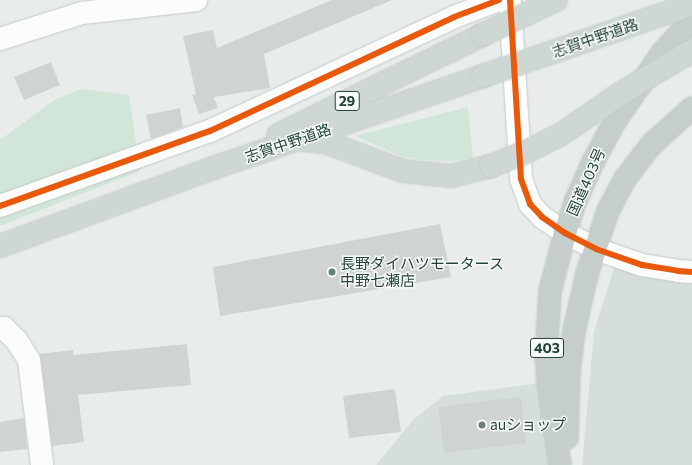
<!DOCTYPE html>
<html>
<head>
<meta charset="utf-8">
<style>
  body { margin:0 }
  #map { position:relative; width:692px; height:465px; overflow:hidden; background:#e8edeb; font-family:Commissioner,"Noto Sans JP",sans-serif }
  div>[style] { position:absolute }
  .built>* { inset:0; background:#d6dedb }
  .green>* { inset:0; background:#d1e6d8 }
  .building>* { inset:0; background:#cfd4d2 }
  .roads { filter:drop-shadow(0 0 1px #c5cac8) drop-shadow(0 0 1px #c5cac8) }
  .minor>* { height:22px; margin:-11px; padding:0 11px; transform-origin:11px; border-radius:11px; background:#fcfcfc }
  .primary>* { height:22px; margin:-11px; padding:0 11px; transform-origin:11px; border-radius:11px; background:#cfd7d5 }
  .trunk>* { height:22px; margin:-11px; padding:0 11px; transform-origin:11px; border-radius:11px; background:#c6cecc }
  .bridges { filter:drop-shadow(0 0 1px #c3ccc9) drop-shadow(0 0 1px #c3ccc9) }
  .primary-bridge>* { height:22px; margin:-11px; padding:0 11px; transform-origin:11px; border-radius:11px; background:#cfd7d5 }
  .cycleway>* { height:6px; margin:-3px; padding:0 3px; transform-origin:3px; border-radius:3px; background:#e8590c }
  .dots>* { width:11px; height:11px; translate:-50% -50%; box-sizing:border-box; border:2px solid #f7fbf9; border-radius:50% }
  span { translate:-50% -50%; white-space:nowrap; text-align:center; line-height:1.15; -webkit-text-stroke:3px #f7fbf9; paint-order:stroke }
  .shield-label span { padding:1px 3px; background:#f7fbf9; border:1px solid; border-radius:3px; -webkit-text-stroke-width:0 }
  .shield-label { font-size:14px; color:#24423a; font-weight:700 }
  .street-label { font-size:15px; color:#24423a }
  .poi-label { font-size:15px; color:#24423a }
  .left { translate:0 -50%; text-align:left }
</style>
</head>
<body>
<div id="map">
  <div class="built">
    <div style="clip-path:polygon(617px 258px,692px 272px,692px 465px,582px 465px,594px 332px)"></div>
    <div style="clip-path:polygon(548px 382px,560px 465px,376px 465px,414px 419px,443px 396px)"></div>
  </div>
  <div class="green">
    <div style="clip-path:polygon(82px 89px,129px 95px,140px 171px,0 226px,0 140px,54px 100px)"></div>
    <div style="clip-path:polygon(468px 107px,473px 158px,453px 161px,423px 160px,401px 156px,355px 136px)"></div>
  </div>
  <div class="building">
    <div style="clip-path:polygon(332px 0,392px 0,264px 54px,270px 88px,214px 97px,218px 108px,199px 114px,192px 95px,196px 94px,183px 36px,213px 30px,217px 48px)"></div>
    <div style="clip-path:polygon(51px 62px,60px 85px,24px 100px,14px 77px)"></div>
    <div style="clip-path:polygon(180px 108px,183px 127px,151px 139px,146px 115px)"></div>
    <div style="clip-path:polygon(440px 224px,451px 277px,220px 316px,213px 267px)"></div>
    <div style="clip-path:polygon(187px 344px,191px 385px,78px 395px,84px 442px,52px 446px,40px 354px,73px 350px,73px 355px)"></div>
    <div style="clip-path:polygon(395px 389px,401px 432px,349px 438px,343px 396px)"></div>
    <div style="clip-path:polygon(521px 397px,526px 443px,444px 453px,438px 407px)"></div>
    <div style="clip-path:polygon(24px 418px,27px 449px,0 452px,0 422px)"></div>
  </div>
  <div class="roads">
    <div class="minor">
      <div style="left:510px;top:3px;width:176px;rotate:86.4deg"></div>
      <div style="left:521px;top:179px;width:27px;rotate:70deg"></div>
      <div style="left:530px;top:204px;width:18px;rotate:47deg"></div>
      <div style="left:542px;top:217px;width:28px;rotate:35deg"></div>
      <div style="left:565px;top:233px;width:35px;rotate:27deg"></div>
      <div style="left:596px;top:249px;width:49px;rotate:19.2deg"></div>
      <div style="left:642px;top:265px;width:36px;rotate:9deg"></div>
      <div style="left:678px;top:271px;width:14px;rotate:4deg"></div>
      <div style="left:0;top:39px;width:86px;rotate:-17.6deg"></div>
      <div style="left:82px;top:13px;width:115px;rotate:-6.5deg"></div>
      <div style="left:0;top:206px;width:223px;rotate:-19.7deg"></div>
      <div style="left:210px;top:131px;width:269px;rotate:-25deg"></div>
      <div style="left:454px;top:17px;width:48px;rotate:-20.7deg"></div>
      <div style="left:0;top:329px;width:4px;rotate:-14deg"></div>
      <div style="left:4px;top:328px;width:18px;rotate:45deg"></div>
      <div style="left:17px;top:341px;width:22px;rotate:58deg"></div>
      <div style="left:29px;top:360px;width:106px;rotate:82.9deg"></div>
    </div>
    <div class="primary">
      <div style="left:278px;top:135px;width:227px;rotate:-26.1deg"></div>
      <div style="left:303px;top:140px;width:22px;rotate:5deg"></div>
      <div style="left:325px;top:142px;width:83px;rotate:20.4deg"></div>
      <div style="left:403px;top:171px;width:48px;rotate:5.9deg"></div>
      <div style="left:451px;top:176px;width:41px;rotate:-14deg"></div>
      <div style="left:0;top:246px;width:227px;rotate:-20.1deg"></div>
      <div style="left:213px;top:168px;width:285px;rotate:-18.8deg"></div>
    </div>
    <div class="trunk">
      <div style="left:567px;top:438px;width:67px;rotate:-88.3deg"></div>
      <div style="left:569px;top:371px;width:40px;rotate:-82.9deg"></div>
      <div style="left:574px;top:331px;width:58px;rotate:-77.2deg"></div>
      <div style="left:587px;top:274px;width:66px;rotate:-71.6deg"></div>
      <div style="left:608px;top:211px;width:36px;rotate:-62deg"></div>
      <div style="left:625px;top:179px;width:43px;rotate:-52.6deg"></div>
      <div style="left:651px;top:145px;width:55px;rotate:-42.1deg"></div>
      <div style="left:560px;top:465px;width:84px;rotate:-98.2deg"></div>
      <div style="left:548px;top:382px;width:27px;rotate:-94deg"></div>
      <div style="left:546px;top:355px;width:64px;rotate:-86.4deg"></div>
      <div style="left:550px;top:291px;width:60px;rotate:-75.5deg"></div>
      <div style="left:565px;top:233px;width:35px;rotate:-72deg"></div>
      <div style="left:576px;top:200px;width:42px;rotate:-65.9deg"></div>
      <div style="left:593px;top:162px;width:44px;rotate:-61.7deg"></div>
      <div style="left:614px;top:123px;width:85px;rotate:-55.6deg"></div>
      <div style="left:662px;top:53px;width:45px;rotate:-47.7deg"></div>
    </div>
  </div>
  <div class="bridges">
    <div class="primary-bridge">
      <div style="left:482px;top:35px;width:82px;rotate:-25.3deg"></div>
      <div style="left:483px;top:76px;width:221px;rotate:-19deg"></div>
      <div style="left:491px;top:166px;width:38px;rotate:-22deg"></div>
      <div style="left:526px;top:152px;width:38px;rotate:-27deg"></div>
      <div style="left:560px;top:135px;width:74px;rotate:-34.5deg"></div>
      <div style="left:621px;top:93px;width:82px;rotate:-30.6deg"></div>
    </div>
  </div>
  <div class="cycleway">
    <div style="left:510px;top:0;width:179px;rotate:86.5deg"></div>
    <div style="left:521px;top:179px;width:27px;rotate:70deg"></div>
    <div style="left:530px;top:204px;width:18px;rotate:47deg"></div>
    <div style="left:542px;top:217px;width:28px;rotate:35deg"></div>
    <div style="left:565px;top:233px;width:35px;rotate:27deg"></div>
    <div style="left:596px;top:249px;width:49px;rotate:19.2deg"></div>
    <div style="left:642px;top:265px;width:36px;rotate:9deg"></div>
    <div style="left:678px;top:271px;width:14px;rotate:4deg"></div>
    <div style="left:0;top:206px;width:223px;rotate:-19.7deg"></div>
    <div style="left:210px;top:131px;width:269px;rotate:-25deg"></div>
    <div style="left:454px;top:17px;width:48px;rotate:-20.7deg"></div>
  </div>
  <div class="dots">
    <div style="left:332px;top:272px;background:#697e78"></div>
    <div style="left:482px;top:425px;background:#697e78"></div>
  </div>
  <div class="shield-label">
    <span style="left:347px;top:101px">29</span>
    <span style="left:547px;top:348px">403</span>
  </div>
  <div class="street-label">
    <span style="left:595px;top:38px;rotate:-19deg">志賀中野道路</span>
    <span style="left:288px;top:143px;rotate:-19deg">志賀中野道路</span>
    <span style="left:586px;top:182px;rotate:-66deg">国道403号</span>
  </div>
  <div class="poi-label">
    <span class="left" style="left:340px;top:272px">長野ダイハツモータース<br>中野七瀬店</span>
    <span class="left" style="left:490px;top:425px">auショップ</span>
  </div>
</div>
</body>
</html>
